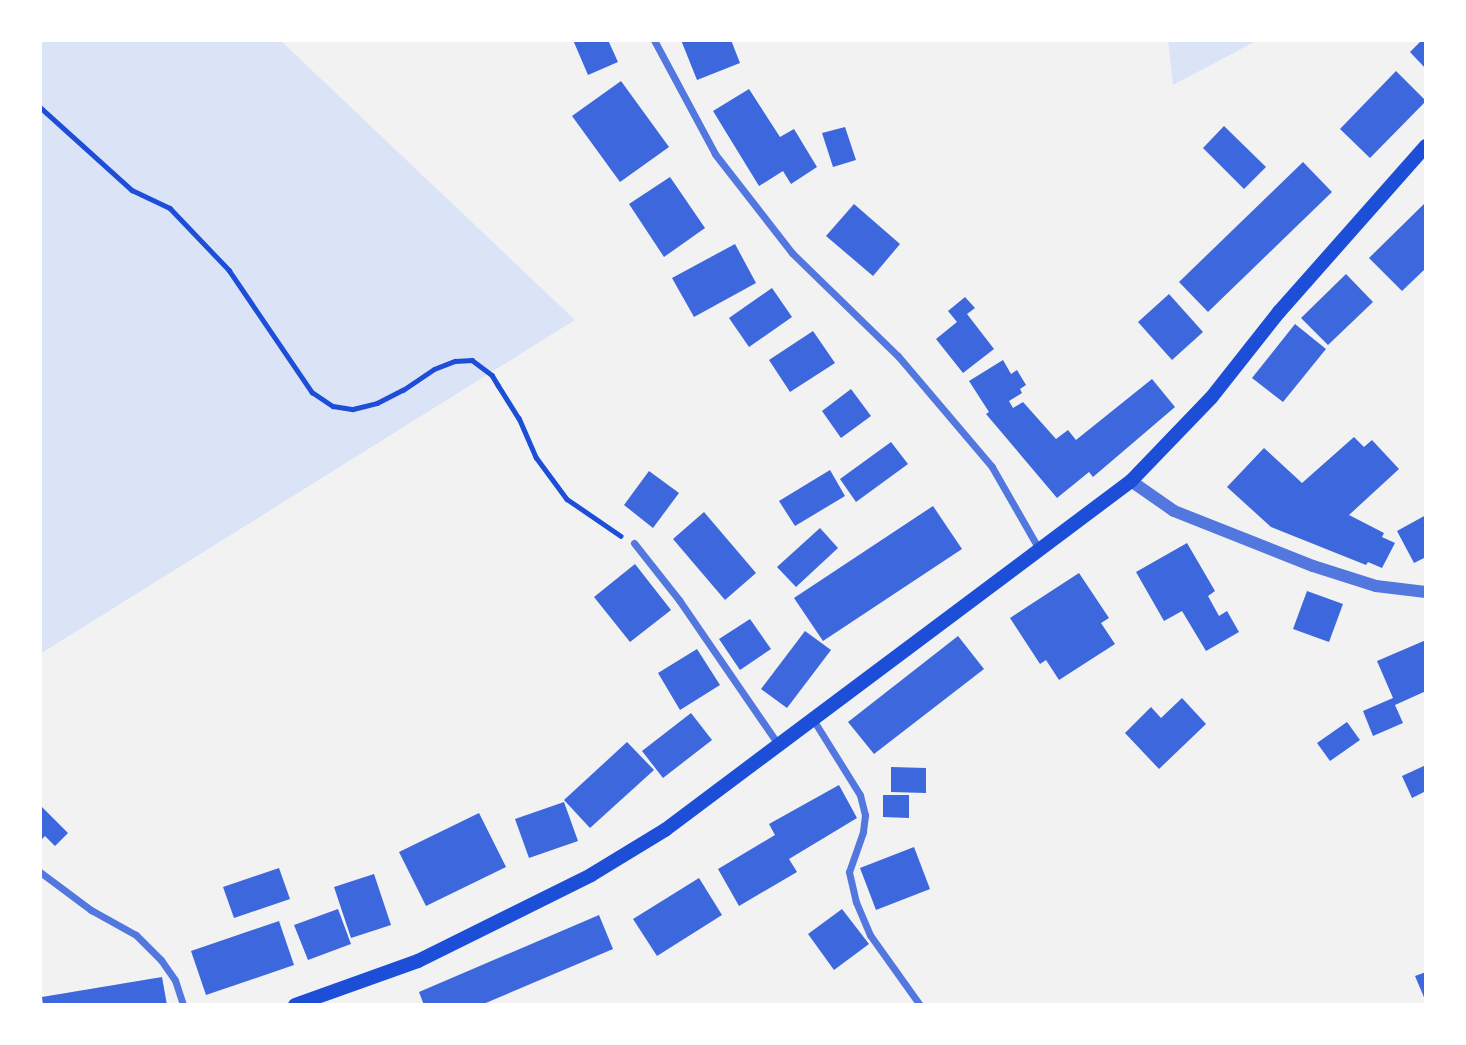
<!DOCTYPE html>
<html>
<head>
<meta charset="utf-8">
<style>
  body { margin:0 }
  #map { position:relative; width:1466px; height:1045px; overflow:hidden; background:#f2f2f2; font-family:"Alegreya Sans",sans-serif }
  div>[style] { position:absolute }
  .green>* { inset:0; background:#dbe4f7 }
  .building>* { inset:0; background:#3d67dc }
  .path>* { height:4.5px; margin:-2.25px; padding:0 2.25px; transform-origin:2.25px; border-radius:2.25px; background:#1d4ed8 }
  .minor>* { height:7px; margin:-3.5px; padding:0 3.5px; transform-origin:3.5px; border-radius:3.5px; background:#5277de }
  .tertiary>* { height:12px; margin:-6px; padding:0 6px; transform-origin:6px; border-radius:6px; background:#5277de }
  .secondary>* { height:14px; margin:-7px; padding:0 7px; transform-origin:7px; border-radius:7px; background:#1d4ed8 }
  span { translate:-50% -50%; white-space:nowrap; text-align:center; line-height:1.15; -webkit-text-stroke:6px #fff; paint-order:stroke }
  .frame { position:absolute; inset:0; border:42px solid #fff; pointer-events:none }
</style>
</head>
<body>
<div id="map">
  <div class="green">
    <div style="clip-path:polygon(40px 40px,280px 40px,575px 320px,40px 654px)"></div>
    <div style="clip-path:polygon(1168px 40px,1258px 40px,1173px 85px)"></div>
  </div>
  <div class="building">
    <div style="clip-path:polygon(573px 40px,608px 40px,618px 62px,588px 75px)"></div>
    <div style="clip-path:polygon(681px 40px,731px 40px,740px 63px,697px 80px)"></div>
    <div style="clip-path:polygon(1422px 40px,1426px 40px,1426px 69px,1410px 52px)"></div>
    <div style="clip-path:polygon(1396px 71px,1426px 101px,1370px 158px,1340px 129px)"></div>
    <div style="clip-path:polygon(621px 81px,669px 147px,620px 182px,572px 116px)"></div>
    <div style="clip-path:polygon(749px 89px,780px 137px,794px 129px,817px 167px,791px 184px,783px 171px,759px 186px,713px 111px)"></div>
    <div style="clip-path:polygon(1224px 126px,1266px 167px,1244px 189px,1203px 148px)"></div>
    <div style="clip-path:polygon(845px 127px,856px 160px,833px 167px,822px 133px)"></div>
    <div style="clip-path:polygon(1303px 162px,1332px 192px,1208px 312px,1179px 282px)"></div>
    <div style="clip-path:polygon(670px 177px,705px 228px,664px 257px,629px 204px)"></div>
    <div style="clip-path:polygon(1426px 202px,1426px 268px,1402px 291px,1369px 258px)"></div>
    <div style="clip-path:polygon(854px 204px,900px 244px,873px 276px,826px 236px)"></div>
    <div style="clip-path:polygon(735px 244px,756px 283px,694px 317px,672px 278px)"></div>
    <div style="clip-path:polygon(1346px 274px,1373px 302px,1328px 345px,1301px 318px)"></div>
    <div style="clip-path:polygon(772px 288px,792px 317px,749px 347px,729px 318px)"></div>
    <div style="clip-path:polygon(1169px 294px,1203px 332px,1172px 360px,1138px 322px)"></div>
    <div style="clip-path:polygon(965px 297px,975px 308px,967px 314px,994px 349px,963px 373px,936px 339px,957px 322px,948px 311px)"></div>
    <div style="clip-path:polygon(1295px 324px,1326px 349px,1283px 402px,1252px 378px)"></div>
    <div style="clip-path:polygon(813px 331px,835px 363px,790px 392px,769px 360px)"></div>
    <div style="clip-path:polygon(1003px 360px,1011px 374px,1017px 370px,1026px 385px,1020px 389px,1022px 393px,1009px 401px,1013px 408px,1023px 402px,1056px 439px,1068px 430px,1076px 440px,1152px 379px,1175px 407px,1093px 477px,1089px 472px,1057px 498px,986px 414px,989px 412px,969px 381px)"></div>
    <div style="clip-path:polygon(851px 389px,871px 416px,841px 438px,822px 411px)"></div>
    <div style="clip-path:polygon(1354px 437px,1364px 447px,1372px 440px,1399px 469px,1349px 515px,1384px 533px,1382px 537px,1395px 543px,1382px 568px,1368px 562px,1366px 565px,1271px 527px,1227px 487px,1264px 448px,1302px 483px)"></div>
    <div style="clip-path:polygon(891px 442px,908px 464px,856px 502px,840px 479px)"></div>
    <div style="clip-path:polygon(830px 470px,845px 496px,795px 526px,779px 501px)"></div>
    <div style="clip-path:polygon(649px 471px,679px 493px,653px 528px,624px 505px)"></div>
    <div style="clip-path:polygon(933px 506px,962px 549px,823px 641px,794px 598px)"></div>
    <div style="clip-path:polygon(704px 512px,756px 573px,725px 600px,673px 539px)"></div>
    <div style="clip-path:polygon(1426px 515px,1426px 557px,1414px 563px,1397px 531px)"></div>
    <div style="clip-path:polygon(820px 528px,838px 548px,796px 587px,777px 567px)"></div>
    <div style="clip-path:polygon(1187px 543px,1215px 591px,1208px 596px,1219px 616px,1227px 611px,1239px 632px,1206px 651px,1182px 611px,1164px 621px,1136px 572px)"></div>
    <div style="clip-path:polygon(635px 564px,671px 610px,630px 642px,594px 597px)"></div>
    <div style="clip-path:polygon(1079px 573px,1109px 618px,1101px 623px,1115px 644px,1059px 680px,1046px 660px,1040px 664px,1010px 618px)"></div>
    <div style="clip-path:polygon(1307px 591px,1343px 604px,1329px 642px,1293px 629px)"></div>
    <div style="clip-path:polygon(750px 619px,771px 649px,740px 670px,719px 639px)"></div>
    <div style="clip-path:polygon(805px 631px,831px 650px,787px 708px,761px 689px)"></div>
    <div style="clip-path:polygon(958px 636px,984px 669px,874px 754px,848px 722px)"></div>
    <div style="clip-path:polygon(1426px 640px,1426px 691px,1395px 705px,1403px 723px,1373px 736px,1363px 711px,1393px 698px,1377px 661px)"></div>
    <div style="clip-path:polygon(697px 649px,720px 685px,680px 710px,658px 673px)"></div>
    <div style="clip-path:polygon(1182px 698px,1206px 724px,1159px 769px,1125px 733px,1151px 707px,1161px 718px)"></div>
    <div style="clip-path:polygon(691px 713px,712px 740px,663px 778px,642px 751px)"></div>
    <div style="clip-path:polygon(1347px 722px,1360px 740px,1330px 761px,1317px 743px)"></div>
    <div style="clip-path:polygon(627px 742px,654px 770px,590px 828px,564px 800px)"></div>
    <div style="clip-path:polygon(1426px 765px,1426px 791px,1412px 798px,1402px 776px)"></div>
    <div style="clip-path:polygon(891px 767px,926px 768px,926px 793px,891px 792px)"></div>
    <div style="clip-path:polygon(839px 785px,857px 818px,789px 859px,797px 872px,739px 906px,718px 869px,775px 835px,769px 824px)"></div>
    <div style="clip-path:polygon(883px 795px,909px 795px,909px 818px,883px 817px)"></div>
    <div style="clip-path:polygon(564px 802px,578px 841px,529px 858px,515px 819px)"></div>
    <div style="clip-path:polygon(40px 805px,68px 833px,55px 846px,45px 836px,40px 841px)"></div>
    <div style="clip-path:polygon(479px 813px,506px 867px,426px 906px,399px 852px)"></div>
    <div style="clip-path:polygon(914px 847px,930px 889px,876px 910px,860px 868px)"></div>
    <div style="clip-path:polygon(279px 868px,290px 899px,234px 918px,223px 887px)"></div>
    <div style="clip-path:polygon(374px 874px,391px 925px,351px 938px,334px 887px)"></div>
    <div style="clip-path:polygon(699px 878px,722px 915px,657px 956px,633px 919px)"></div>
    <div style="clip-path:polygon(338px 909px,351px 944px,308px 960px,294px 925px)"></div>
    <div style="clip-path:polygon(842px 909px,869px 944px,834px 970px,808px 934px)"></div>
    <div style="clip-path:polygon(599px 915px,613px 949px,481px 1005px,424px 1005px,419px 992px)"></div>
    <div style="clip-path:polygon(279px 921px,294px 965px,206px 995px,191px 951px)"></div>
    <div style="clip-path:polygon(1426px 972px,1426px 1002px,1415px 976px)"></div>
    <div style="clip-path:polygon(162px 977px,167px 1005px,43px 1005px,42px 997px)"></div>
  </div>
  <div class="path">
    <div style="left:40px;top:107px;width:124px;rotate:42.1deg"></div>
    <div style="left:132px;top:190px;width:42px;rotate:25.3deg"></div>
    <div style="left:170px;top:208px;width:86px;rotate:46.4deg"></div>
    <div style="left:229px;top:270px;width:148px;rotate:55.8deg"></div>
    <div style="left:312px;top:392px;width:25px;rotate:34deg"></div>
    <div style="left:333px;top:406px;width:20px;rotate:9deg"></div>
    <div style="left:353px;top:409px;width:25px;rotate:-14deg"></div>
    <div style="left:377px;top:403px;width:29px;rotate:-27deg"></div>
    <div style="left:403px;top:390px;width:37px;rotate:-34deg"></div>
    <div style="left:434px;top:369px;width:22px;rotate:-21deg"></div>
    <div style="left:455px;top:361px;width:17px;rotate:-3deg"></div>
    <div style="left:472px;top:360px;width:25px;rotate:37deg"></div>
    <div style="left:492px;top:375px;width:12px;rotate:59deg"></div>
    <div style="left:498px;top:385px;width:39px;rotate:58deg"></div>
    <div style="left:519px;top:418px;width:43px;rotate:66.4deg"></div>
    <div style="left:536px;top:457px;width:52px;rotate:53.6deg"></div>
    <div style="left:567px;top:499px;width:65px;rotate:34.4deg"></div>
  </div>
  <div class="minor">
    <div style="left:654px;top:40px;width:129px;rotate:61.8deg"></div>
    <div style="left:715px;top:154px;width:125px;rotate:52.1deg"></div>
    <div style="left:792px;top:253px;width:148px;rotate:44.2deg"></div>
    <div style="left:898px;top:356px;width:145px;rotate:49.7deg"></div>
    <div style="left:992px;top:467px;width:95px;rotate:60.2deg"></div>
    <div style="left:634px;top:543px;width:73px;rotate:51.7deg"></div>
    <div style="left:679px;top:600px;width:178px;rotate:55.5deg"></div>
    <div style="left:814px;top:721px;width:87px;rotate:58.1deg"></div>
    <div style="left:860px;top:795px;width:21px;rotate:76deg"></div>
    <div style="left:865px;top:815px;width:17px;rotate:97deg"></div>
    <div style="left:863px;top:832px;width:42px;rotate:109.3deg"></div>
    <div style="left:849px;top:872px;width:31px;rotate:77deg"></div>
    <div style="left:856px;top:902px;width:36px;rotate:67deg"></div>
    <div style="left:870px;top:935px;width:86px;rotate:54.5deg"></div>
    <div style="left:40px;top:872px;width:64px;rotate:36.7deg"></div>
    <div style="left:91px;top:910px;width:51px;rotate:29.1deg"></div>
    <div style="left:136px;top:935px;width:35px;rotate:45deg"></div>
    <div style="left:161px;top:960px;width:24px;rotate:55deg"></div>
    <div style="left:175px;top:980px;width:26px;rotate:72deg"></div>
  </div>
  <div class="tertiary">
    <div style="left:1131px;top:481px;width:52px;rotate:34.9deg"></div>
    <div style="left:1174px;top:511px;width:149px;rotate:21.6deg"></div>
    <div style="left:1313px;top:566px;width:66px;rotate:17.6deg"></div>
    <div style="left:1376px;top:586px;width:50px;rotate:6.8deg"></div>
  </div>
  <div class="secondary">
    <div style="left:295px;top:1005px;width:131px;rotate:-19.7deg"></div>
    <div style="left:418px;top:961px;width:193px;rotate:-26.4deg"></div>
    <div style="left:591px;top:875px;width:87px;rotate:-31.3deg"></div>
    <div style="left:665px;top:830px;width:582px;rotate:-36.83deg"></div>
    <div style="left:1131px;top:481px;width:115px;rotate:-46.1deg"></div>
    <div style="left:1211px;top:398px;width:110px;rotate:-51.7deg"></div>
    <div style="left:1279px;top:312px;width:222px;rotate:-48.5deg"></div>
  </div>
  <div class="frame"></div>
</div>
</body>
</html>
